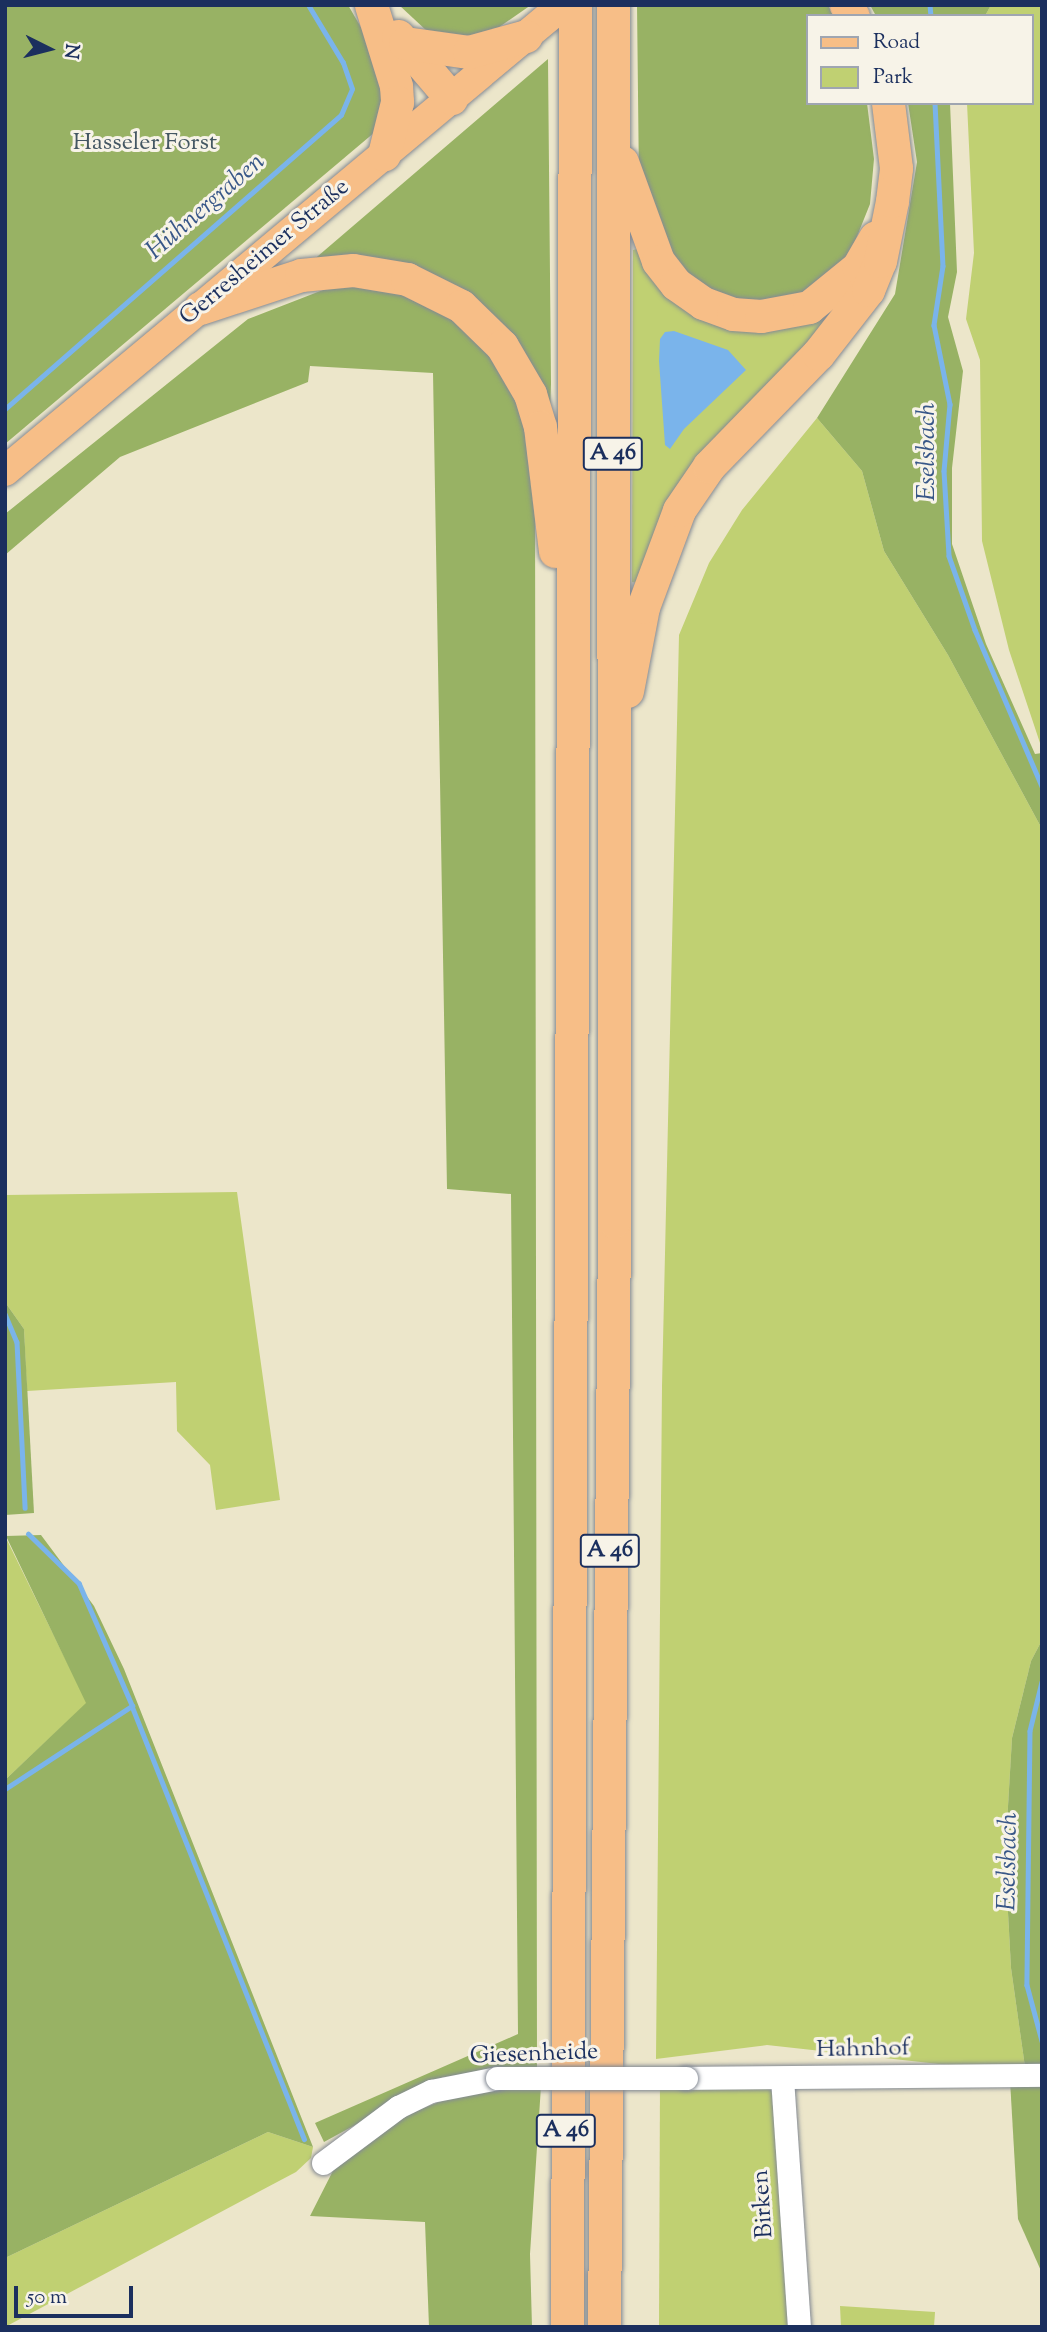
<!DOCTYPE html>
<html>
<head>
<meta charset="utf-8">
<style>
  body { margin:0 }
  #map { position:relative; width:1047px; height:2332px; overflow:hidden; background:#ece6ca; font-family:"Sorts Mill Goudy",serif }
  div>[style] { position:absolute }
  .green>* { inset:0; background:#c0d072 }
  .forest>* { inset:0; background:#98b264 }
  .water>* { inset:0; background:#7ab4eb }
  .stream>* { height:4.5px; margin:-2.25px; padding:0 2.25px; transform-origin:2.25px; border-radius:2.25px; background:#7ab4eb }
  .roads { filter:drop-shadow(0 0 2px #848a94) drop-shadow(0 0 2px #848a94) }
  .minor>* { height:23px; margin:-11.5px; padding:0 11.5px; transform-origin:11.5px; border-radius:11.5px; background:#fff }
  .major>* { height:30px; margin:-15px; padding:0 15px; transform-origin:15px; border-radius:15px; background:#f7be87 }
  .highway>* { height:33px; margin:-16.5px; padding:0 16.5px; transform-origin:16.5px; border-radius:16.5px; background:#f7be87 }
  .bridges { filter:drop-shadow(0 0 2px #848a94) drop-shadow(0 0 2px #848a94) }
  .minor-bridge>* { height:23px; margin:-11.5px; padding:0 11.5px; transform-origin:11.5px; border-radius:11.5px; background:#fff }
  span { translate:-50% -50%; white-space:nowrap; text-align:center; line-height:1.15; -webkit-text-stroke:6px #f7f3e8; paint-order:stroke }
  .shield-label span { padding:2px 5px; background:#f7f3e8; border:2px solid; border-radius:5px; -webkit-text-stroke-width:0 }
  .shield-label { font-size:23px; color:#1b2f5e; font-weight:700 }
  .park-label { font-size:24px; color:#445763 }
  .street-label { font-size:24px; color:#1b2f5e }
  .water-label { font-size:26px; color:#385788; font-style:italic }
  .frame { position:absolute; inset:0; border:7px solid #1b2f5e; pointer-events:none }
  .legend { position:absolute; left:806px; top:14px; width:228px; height:91px; box-sizing:border-box; background:#f7f3e8; border:2px solid #9fa5b1; margin:0; padding:9px 12px; list-style:none; font-size:21px; color:#1b2f5e }
  .legend li { display:flex; align-items:center; gap:14px; height:35px }
  .legend b { width:35px; border:2px solid #9fa5b1 }
  .north { position:absolute; left:14px; top:14px; width:70px; height:70px; -webkit-text-stroke:5px #f7f3e8; paint-order:stroke; rotate:96deg; font-size:19px; font-weight:700; line-height:28px; text-align:center; color:#1b2f5e }
  .north::after { content:''; display:block; margin:auto; width:24px; height:32px; background:#1b2f5e; clip-path:polygon(50% 0,100% 100%,50% 72%,0 100%) }
  .scale { position:absolute; left:14px; top:2286px; width:119px; height:32px; box-sizing:border-box; border:4px solid #1b2f5e; border-top:0; padding-left:9px; font-size:21px; line-height:24px; white-space:nowrap; color:#1b2f5e; -webkit-text-stroke:5px #f7f3e8; paint-order:stroke }
</style>
</head>
<body>
<div id="map">
  <div class="green">
    <div style="clip-path:polygon(991px 5px,1042px 5px,1042px 749px,1009px 650px,982px 541px,980px 360px,966px 319px,974px 253px,967px 103px,1031px 103px,1031px 16px,985px 16px)"></div>
    <div style="clip-path:polygon(642px 248px,861px 271px,641px 583px,632px 582px,633px 250px)"></div>
    <div style="clip-path:polygon(817px 418px,862px 471px,884px 551px,948px 655px,1042px 829px,1042px 1640px,1031px 1661px,1012px 1738px,1005px 1857px,1011px 1968px,1025px 2067px,948px 2065px,767px 2045px,656px 2059px,662px 1386px,679px 635px,709px 563px,742px 510px)"></div>
    <div style="clip-path:polygon(237px 1192px,280px 1500px,216px 1510px,210px 1465px,177px 1431px,176px 1382px,27px 1391px,24px 1329px,5px 1302px,5px 1195px)"></div>
    <div style="clip-path:polygon(5px 1536px,87px 1703px,5px 1780px)"></div>
    <div style="clip-path:polygon(660px 2083px,766px 2086px,779px 2098px,794px 2327px,659px 2327px)"></div>
    <div style="clip-path:polygon(268px 2132px,313px 2147px,311px 2158px,296px 2172px,5px 2327px,5px 2258px)"></div>
    <div style="clip-path:polygon(840px 2306px,935px 2312px,934px 2327px,841px 2327px)"></div>
  </div>
  <div class="forest">
    <div style="clip-path:polygon(5px 5px,348px 5px,387px 72px,375px 132px,5px 444px)"></div>
    <div style="clip-path:polygon(399px 5px,531px 5px,485px 37px,428px 32px)"></div>
    <div style="clip-path:polygon(637px 5px,829px 7px,833px 16px,807px 16px,807px 103px,867px 103px,874px 159px,870px 204px,846px 264px,794px 299px,725px 301px,680px 273px,639px 184px)"></div>
    <div style="clip-path:polygon(870px 5px,991px 5px,985px 16px,876px 16px)"></div>
    <div style="clip-path:polygon(548px 59px,551px 384px,549px 442px,478px 306px,311px 262px)"></div>
    <div style="clip-path:polygon(908px 103px,950px 103px,957px 272px,948px 317px,963px 371px,952px 468px,952px 544px,986px 644px,1035px 754px,1042px 753px,1042px 829px,948px 655px,884px 551px,862px 471px,817px 418px,895px 294px,917px 162px)"></div>
    <div style="clip-path:polygon(346px 281px,396px 288px,470px 326px,524px 408px,535px 469px,537px 2071px,443px 2077px,324px 2142px,315px 2123px,518px 2034px,511px 1194px,447px 1189px,433px 373px,310px 366px,308px 382px,120px 457px,5px 555px,5px 514px,248px 319px)"></div>
    <div style="clip-path:polygon(5px 1302px,24px 1329px,34px 1513px,5px 1515px)"></div>
    <div style="clip-path:polygon(41px 1535px,94px 1606px,124px 1669px,313px 2147px,268px 2132px,5px 2258px,5px 1780px,86px 1703px,6px 1536px)"></div>
    <div style="clip-path:polygon(1042px 1640px,1042px 2067px,1025px 2067px,1011px 1968px,1005px 1857px,1012px 1738px,1031px 1661px)"></div>
    <div style="clip-path:polygon(1042px 2079px,1042px 2273px,1018px 2219px,1010px 2080px)"></div>
    <div style="clip-path:polygon(481px 2086px,541px 2086px,530px 2254px,532px 2327px,429px 2327px,425px 2222px,310px 2216px,339px 2159px,405px 2115px)"></div>
  </div>
  <div class="water">
    <div style="clip-path:polygon(674px 331px,728px 350px,746px 370px,684px 429px,670px 449px,665px 445px,659px 361px,660px 339px,665px 332px)"></div>
  </div>
  <div class="stream">
    <div style="left:930px;top:5px;width:11px;rotate:85deg"></div>
    <div style="left:935px;top:103px;width:163px;rotate:87.2deg"></div>
    <div style="left:943px;top:266px;width:60px;rotate:98.7deg"></div>
    <div style="left:934px;top:325px;width:81px;rotate:78.6deg"></div>
    <div style="left:950px;top:404px;width:67px;rotate:95.1deg"></div>
    <div style="left:944px;top:471px;width:85px;rotate:86.6deg"></div>
    <div style="left:949px;top:556px;width:78px;rotate:70.6deg"></div>
    <div style="left:975px;top:630px;width:170px;rotate:66.8deg"></div>
    <div style="left:5px;top:409px;width:446px;rotate:-41.2deg"></div>
    <div style="left:341px;top:115px;width:28px;rotate:-67deg"></div>
    <div style="left:352px;top:89px;width:28px;rotate:-109deg"></div>
    <div style="left:343px;top:63px;width:68px;rotate:-121.1deg"></div>
    <div style="left:5px;top:1314px;width:30px;rotate:67deg"></div>
    <div style="left:17px;top:1342px;width:166px;rotate:87.2deg"></div>
    <div style="left:1042px;top:1682px;width:50px;rotate:103.8deg"></div>
    <div style="left:1030px;top:1731px;width:254px;rotate:90.7deg"></div>
    <div style="left:1027px;top:1985px;width:58px;rotate:75deg"></div>
    <div style="left:132px;top:1706px;width:466px;rotate:68.3deg"></div>
    <div style="left:5px;top:1789px;width:152px;rotate:-33.2deg"></div>
    <div style="left:132px;top:1706px;width:133px;rotate:-113.5deg"></div>
    <div style="left:79px;top:1584px;width:71px;rotate:-135.6deg"></div>
  </div>
  <div class="roads">
    <div class="minor">
      <div style="left:686px;top:2078px;width:356px;rotate:-0.5deg"></div>
      <div style="left:782px;top:2078px;width:250px;rotate:86.1deg"></div>
      <div style="left:323px;top:2163px;width:94px;rotate:-36.7deg"></div>
      <div style="left:398px;top:2107px;width:37px;rotate:-26deg"></div>
      <div style="left:431px;top:2091px;width:67px;rotate:-11.1deg"></div>
    </div>
    <div class="major">
      <div style="left:5px;top:471px;width:727px;rotate:-39.87deg"></div>
    </div>
    <div class="highway">
      <div style="left:371px;top:5px;width:85px;rotate:72.8deg"></div>
      <div style="left:396px;top:86px;width:16px;rotate:86deg"></div>
      <div style="left:397px;top:102px;width:54px;rotate:104deg"></div>
      <div style="left:846px;top:5px;width:13px;rotate:58deg"></div>
      <div style="left:398px;top:36px;width:82px;rotate:49.5deg"></div>
      <div style="left:405px;top:43px;width:65px;rotate:8deg"></div>
      <div style="left:469px;top:52px;width:59px;rotate:-15.7deg"></div>
      <div style="left:622px;top:162px;width:105px;rotate:70deg"></div>
      <div style="left:658px;top:261px;width:29px;rotate:52deg"></div>
      <div style="left:676px;top:284px;width:33px;rotate:35deg"></div>
      <div style="left:703px;top:303px;width:32px;rotate:20deg"></div>
      <div style="left:733px;top:314px;width:28px;rotate:4deg"></div>
      <div style="left:761px;top:316px;width:49px;rotate:-10.6deg"></div>
      <div style="left:809px;top:307px;width:63px;rotate:-39.2deg"></div>
      <div style="left:858px;top:267px;width:34px;rotate:-60deg"></div>
      <div style="left:200px;top:308px;width:106px;rotate:-18.1deg"></div>
      <div style="left:301px;top:275px;width:52px;rotate:-5.5deg"></div>
      <div style="left:353px;top:270px;width:55px;rotate:9.5deg"></div>
      <div style="left:407px;top:279px;width:60px;rotate:26.6deg"></div>
      <div style="left:461px;top:306px;width:57px;rotate:44.3deg"></div>
      <div style="left:502px;top:346px;width:56px;rotate:59.7deg"></div>
      <div style="left:530px;top:394px;width:34px;rotate:73deg"></div>
      <div style="left:540px;top:427px;width:125px;rotate:83.1deg"></div>
      <div style="left:627px;top:691px;width:86px;rotate:-79.2deg"></div>
      <div style="left:643px;top:607px;width:103px;rotate:-69.6deg"></div>
      <div style="left:679px;top:510px;width:53px;rotate:-55.7deg"></div>
      <div style="left:709px;top:466px;width:156px;rotate:-45.8deg"></div>
      <div style="left:818px;top:354px;width:81px;rotate:-52deg"></div>
      <div style="left:868px;top:290px;width:31px;rotate:-68deg"></div>
      <div style="left:880px;top:261px;width:61px;rotate:-78.7deg"></div>
      <div style="left:892px;top:201px;width:33px;rotate:-83deg"></div>
      <div style="left:896px;top:168px;width:65px;rotate:-97deg"></div>
      <div style="left:567px;top:2327px;width:2322px;rotate:-89.8deg"></div>
      <div style="left:604px;top:2327px;width:1106px;rotate:-89.48deg"></div>
      <div style="left:614px;top:1221px;width:1216px;rotate:-90.05deg"></div>
    </div>
  </div>
  <div class="bridges">
    <div class="minor-bridge">
      <div style="left:497px;top:2078px;width:189px"></div>
    </div>
  </div>
  <div class="shield-label">
    <span style="left:613px;top:454px">A 46</span>
    <span style="left:610px;top:1551px">A 46</span>
    <span style="left:566px;top:2131px">A 46</span>
  </div>
  <div class="park-label">
    <span style="left:145px;top:144px">Hasseler Forst</span>
  </div>
  <div class="street-label">
    <span style="left:265px;top:253px;rotate:-40deg">Gerresheimer Straße</span>
    <span style="left:863px;top:2050px;rotate:-1deg">Hahnhof</span>
    <span style="left:534px;top:2055px;rotate:-2deg">Giesenheide</span>
    <span style="left:764px;top:2204px;rotate:-94deg">Birken</span>
  </div>
  <div class="water-label">
    <span style="left:206px;top:207px;rotate:-41deg">Hühnergraben</span>
    <span style="left:928px;top:452px;rotate:-90deg">Eselsbach</span>
    <span style="left:1009px;top:1862px;rotate:-89deg">Eselsbach</span>
  </div>
  <div class="frame"></div>
  <ul class="legend">
  <li><b style="height:9px;background:#f7be87"></b>Road</li>
  <li><b style="height:19px;background:#c0d072"></b>Park</li>
  </ul>
  <div class="north">N</div>
  <div class="scale">50 m</div>
</div>
</body>
</html>
